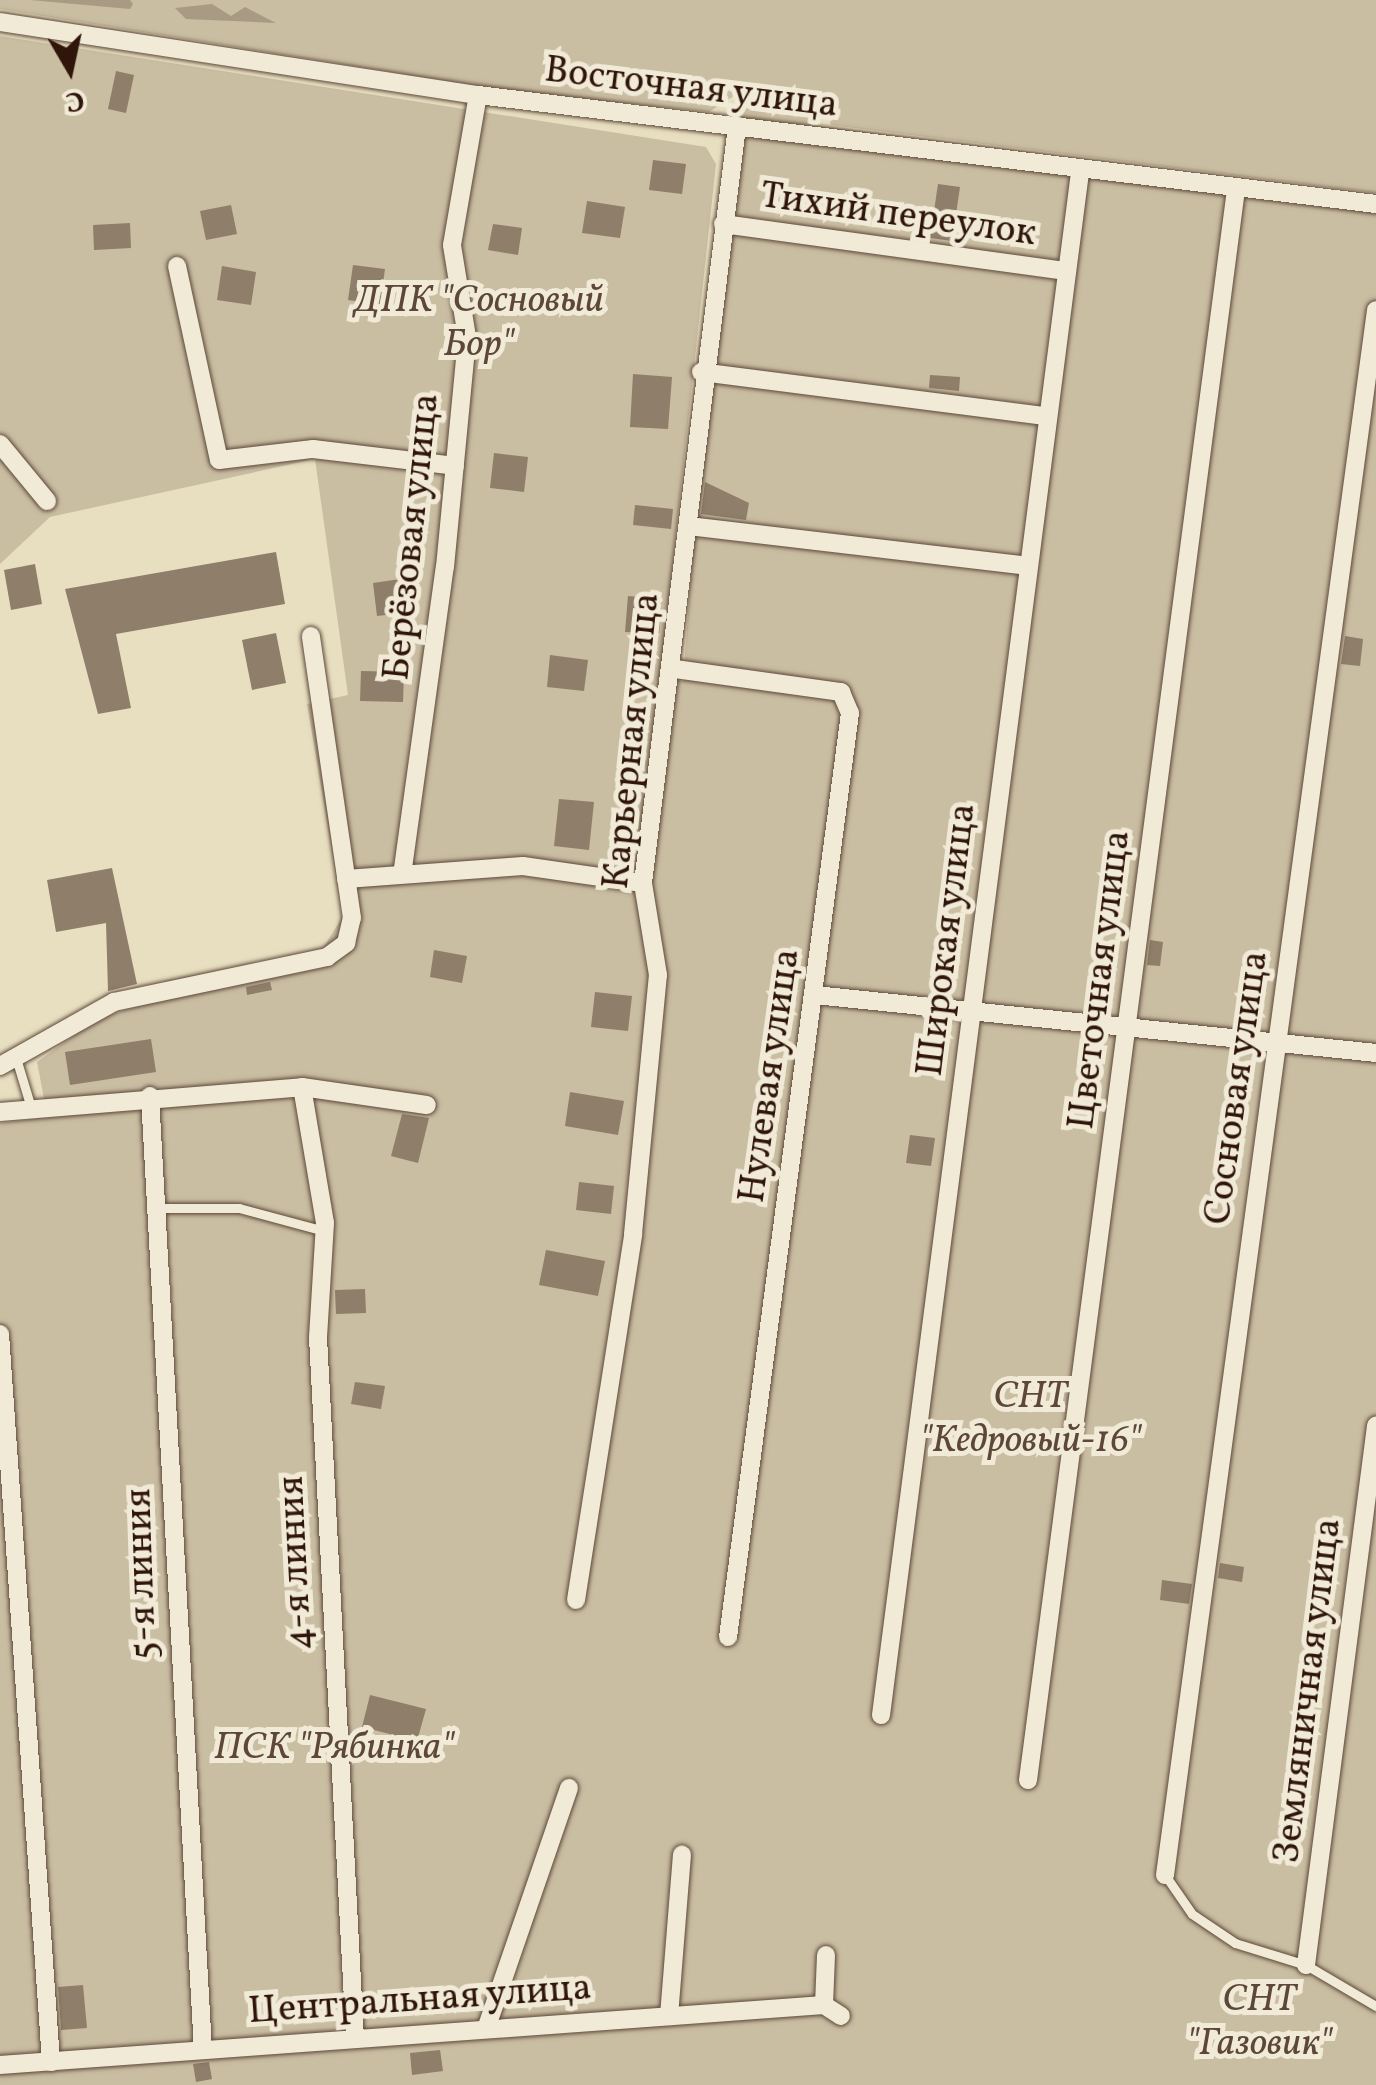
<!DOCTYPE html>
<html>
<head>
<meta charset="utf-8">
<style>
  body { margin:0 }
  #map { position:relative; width:1376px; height:2085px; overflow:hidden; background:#e8dfc1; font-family:Vollkorn,serif }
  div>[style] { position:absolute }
  .green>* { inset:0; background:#c9bda2 }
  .water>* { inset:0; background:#a99a83 }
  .building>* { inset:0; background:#8f7e69 }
  .roads { filter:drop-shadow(0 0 2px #5d4838) drop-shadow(0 0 2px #5d4838) }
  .lane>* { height:9px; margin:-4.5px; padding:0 4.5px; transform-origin:4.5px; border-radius:4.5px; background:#f0ead7 }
  .street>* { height:18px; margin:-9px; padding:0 9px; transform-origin:9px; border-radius:9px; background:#f0ead7 }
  span { translate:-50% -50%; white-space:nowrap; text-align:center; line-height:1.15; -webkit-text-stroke:10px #f0ead7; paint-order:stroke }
  .street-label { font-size:38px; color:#2f150a }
  .park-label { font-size:38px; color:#5d4738; font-style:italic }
  .north { position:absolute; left:20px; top:20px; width:100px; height:100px; -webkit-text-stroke:8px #f0ead7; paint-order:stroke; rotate:171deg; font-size:28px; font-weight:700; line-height:40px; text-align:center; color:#2f150a }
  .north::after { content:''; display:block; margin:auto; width:35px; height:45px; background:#2f150a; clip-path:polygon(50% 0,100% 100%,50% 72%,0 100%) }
</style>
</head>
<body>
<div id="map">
  <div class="green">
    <div style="clip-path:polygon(0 0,1376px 0,1376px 193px,831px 125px,822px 95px,754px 83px,709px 112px,503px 90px,0 9px)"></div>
    <div style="clip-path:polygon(0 36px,706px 147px,716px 164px,660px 680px,683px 681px,704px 401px,742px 118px,754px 90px,810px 98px,816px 126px,1376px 199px,1376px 2085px,0 2085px,0 1123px,142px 1105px,158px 1313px,172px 1313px,157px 1090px,45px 1104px,37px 1062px,97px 1019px,165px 997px,165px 981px,322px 950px,343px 916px,307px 704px,348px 695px,315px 459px,50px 517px,0 564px)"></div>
  </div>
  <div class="water">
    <div style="clip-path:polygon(30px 0,130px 0,133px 4px,130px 9px)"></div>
    <div style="clip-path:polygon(212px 4px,231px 16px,245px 7px,276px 23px,186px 19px,175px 8px)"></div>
  </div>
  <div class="building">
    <div style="clip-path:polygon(116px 71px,134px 75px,126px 113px,108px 109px)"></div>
    <div style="clip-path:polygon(653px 160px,686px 164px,682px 194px,649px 190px)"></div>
    <div style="clip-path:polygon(938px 184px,960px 187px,952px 241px,930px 238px)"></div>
    <div style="clip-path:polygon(587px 201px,625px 207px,620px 238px,582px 233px)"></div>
    <div style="clip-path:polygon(231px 205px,237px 234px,206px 240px,200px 211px)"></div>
    <div style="clip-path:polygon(130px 223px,131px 248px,94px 250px,93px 225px)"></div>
    <div style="clip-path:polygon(493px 224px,522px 228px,518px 255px,488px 250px)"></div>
    <div style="clip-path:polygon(353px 265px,385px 269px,380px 305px,348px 300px)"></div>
    <div style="clip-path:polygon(222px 266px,256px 272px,251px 305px,217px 300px)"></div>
    <div style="clip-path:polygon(633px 374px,672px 377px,668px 429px,630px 427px)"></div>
    <div style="clip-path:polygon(930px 375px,960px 377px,959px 391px,929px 388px)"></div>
    <div style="clip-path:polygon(494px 453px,528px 457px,524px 492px,490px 488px)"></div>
    <div style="clip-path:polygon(705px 482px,749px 503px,746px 520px,701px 514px)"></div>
    <div style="clip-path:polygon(635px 505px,673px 509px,671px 529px,633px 525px)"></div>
    <div style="clip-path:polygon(276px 552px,285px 604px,116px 634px,131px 708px,98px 714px,65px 589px)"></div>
    <div style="clip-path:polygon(35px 564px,42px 604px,11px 610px,4px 570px)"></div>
    <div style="clip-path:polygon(407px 578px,412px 612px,377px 616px,373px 583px)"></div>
    <div style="clip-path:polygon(628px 596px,662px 599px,659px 634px,625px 632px)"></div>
    <div style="clip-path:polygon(276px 633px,286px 683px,252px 690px,242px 640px)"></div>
    <div style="clip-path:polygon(1345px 636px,1363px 639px,1360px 666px,1341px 664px)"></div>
    <div style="clip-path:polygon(550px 655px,588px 660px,584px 691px,547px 687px)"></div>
    <div style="clip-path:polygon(361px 671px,404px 672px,403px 702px,360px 701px)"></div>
    <div style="clip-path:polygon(559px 799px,594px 802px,589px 850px,554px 846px)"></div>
    <div style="clip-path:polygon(112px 868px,137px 984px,108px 991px,106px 923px,56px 932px,47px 880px)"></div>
    <div style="clip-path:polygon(1150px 940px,1163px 942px,1160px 966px,1147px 965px)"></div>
    <div style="clip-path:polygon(434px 950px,467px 956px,462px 983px,430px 977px)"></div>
    <div style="clip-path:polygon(270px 982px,272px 990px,247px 995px,246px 987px)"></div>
    <div style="clip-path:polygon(595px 992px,632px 996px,628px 1031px,591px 1027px)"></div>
    <div style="clip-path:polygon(151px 1039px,156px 1072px,70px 1085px,65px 1052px)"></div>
    <div style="clip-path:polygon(570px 1092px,624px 1101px,618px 1135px,565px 1126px)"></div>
    <div style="clip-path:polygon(402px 1114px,429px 1118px,418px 1163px,391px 1156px)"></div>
    <div style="clip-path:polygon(910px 1135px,935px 1138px,931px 1166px,906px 1163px)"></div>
    <div style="clip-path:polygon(579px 1182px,614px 1186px,611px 1214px,576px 1210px)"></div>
    <div style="clip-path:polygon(546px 1250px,605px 1261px,598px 1296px,539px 1285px)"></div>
    <div style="clip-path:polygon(365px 1289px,366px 1313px,336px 1314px,335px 1290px)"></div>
    <div style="clip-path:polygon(355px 1382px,385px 1386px,381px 1409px,351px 1404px)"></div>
    <div style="clip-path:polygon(1220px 1563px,1244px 1567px,1242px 1582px,1218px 1578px)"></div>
    <div style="clip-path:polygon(1162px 1580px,1192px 1584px,1189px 1604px,1160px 1600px)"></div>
    <div style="clip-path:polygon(370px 1695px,426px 1709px,417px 1741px,362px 1727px)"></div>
    <div style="clip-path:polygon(83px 1985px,87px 2028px,61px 2030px,58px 1987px)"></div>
    <div style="clip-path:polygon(440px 2050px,443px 2071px,412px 2075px,410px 2053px)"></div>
    <div style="clip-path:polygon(209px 2062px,212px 2079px,196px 2082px,193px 2064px)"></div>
  </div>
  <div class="roads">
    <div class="lane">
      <div style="left:16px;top:1058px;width:55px;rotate:73.2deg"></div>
      <div style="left:160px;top:1208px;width:79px"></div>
      <div style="left:239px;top:1208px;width:88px;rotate:15.1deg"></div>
      <div style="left:1165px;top:1875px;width:47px;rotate:55.3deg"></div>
      <div style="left:1192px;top:1914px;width:52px;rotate:34deg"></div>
      <div style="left:1235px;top:1943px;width:74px;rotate:17.2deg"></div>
      <div style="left:1306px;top:1965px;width:81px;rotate:30.4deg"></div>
    </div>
    <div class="street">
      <div style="left:0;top:22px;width:484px;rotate:8.7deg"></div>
      <div style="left:478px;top:95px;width:905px;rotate:6.92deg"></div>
      <div style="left:723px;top:224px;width:345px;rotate:7.8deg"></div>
      <div style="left:177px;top:266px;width:198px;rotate:77.8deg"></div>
      <div style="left:219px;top:460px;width:95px;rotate:-6.7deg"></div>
      <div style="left:313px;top:449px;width:143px;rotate:6.8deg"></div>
      <div style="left:701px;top:372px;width:348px;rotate:7.3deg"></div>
      <div style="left:0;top:444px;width:74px;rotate:50.5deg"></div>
      <div style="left:689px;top:526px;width:342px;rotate:6.7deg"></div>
      <div style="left:675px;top:669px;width:168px;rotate:7.9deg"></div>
      <div style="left:841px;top:692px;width:23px;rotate:67deg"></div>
      <div style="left:850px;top:713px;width:932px;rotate:97.52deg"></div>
      <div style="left:403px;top:868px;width:304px;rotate:-82.1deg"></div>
      <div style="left:445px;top:567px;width:231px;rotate:-84.5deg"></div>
      <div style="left:467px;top:337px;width:93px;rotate:-99.3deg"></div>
      <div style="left:452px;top:245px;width:152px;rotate:-80.2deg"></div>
      <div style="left:346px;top:879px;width:177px;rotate:-4.2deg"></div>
      <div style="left:523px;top:866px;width:121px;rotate:8.1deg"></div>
      <div style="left:815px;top:995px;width:564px;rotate:5.9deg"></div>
      <div style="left:0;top:1066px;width:131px;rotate:-29.3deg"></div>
      <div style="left:114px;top:1002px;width:218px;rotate:-11.9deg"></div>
      <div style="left:327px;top:957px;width:24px;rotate:-36deg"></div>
      <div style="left:346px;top:943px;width:26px;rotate:-77deg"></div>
      <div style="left:352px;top:918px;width:285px;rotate:-98.3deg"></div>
      <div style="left:302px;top:1087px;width:138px;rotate:80.4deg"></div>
      <div style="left:325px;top:1223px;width:114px;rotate:93.5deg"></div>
      <div style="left:318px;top:1337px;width:702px;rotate:86.98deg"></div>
      <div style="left:150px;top:1096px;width:954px;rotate:86.82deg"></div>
      <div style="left:0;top:1112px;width:303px;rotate:-4.7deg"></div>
      <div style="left:302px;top:1087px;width:126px;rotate:8.2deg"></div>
      <div style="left:0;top:1334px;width:730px;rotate:85.99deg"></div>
      <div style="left:576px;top:1600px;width:370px;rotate:-81.1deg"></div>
      <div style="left:633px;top:1234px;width:260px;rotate:-84.5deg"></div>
      <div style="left:658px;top:975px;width:93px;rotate:-99.3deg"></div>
      <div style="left:643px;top:883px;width:763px;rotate:-82.92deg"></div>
      <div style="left:881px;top:1715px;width:1555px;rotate:-82.65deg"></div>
      <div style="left:1028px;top:1780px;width:1605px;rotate:-82.55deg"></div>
      <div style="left:1165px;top:1875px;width:1579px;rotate:-82.32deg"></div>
      <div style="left:1306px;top:1965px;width:544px;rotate:-82.6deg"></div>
      <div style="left:824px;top:2005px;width:50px;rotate:-87.7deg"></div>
      <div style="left:669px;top:2016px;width:162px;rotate:-85.4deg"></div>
      <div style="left:486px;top:2029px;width:255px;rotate:-71deg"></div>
      <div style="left:0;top:2065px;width:826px;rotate:-4.16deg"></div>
      <div style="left:824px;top:2005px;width:20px;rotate:33deg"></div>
    </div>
  </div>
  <div class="street-label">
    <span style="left:691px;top:89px;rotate:7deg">Восточная улица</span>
    <span style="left:898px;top:216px;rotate:8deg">Тихий переулок</span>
    <span style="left:413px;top:537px;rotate:-84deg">Берёзовая улица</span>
    <span style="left:633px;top:741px;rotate:-84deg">Карьерная улица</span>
    <span style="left:948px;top:940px;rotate:-83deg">Широкая улица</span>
    <span style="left:1101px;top:980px;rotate:-83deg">Цветочная улица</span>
    <span style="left:771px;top:1076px;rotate:-82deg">Нулевая улица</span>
    <span style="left:1238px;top:1088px;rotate:-82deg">Сосновая улица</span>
    <span style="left:297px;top:1563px;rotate:-93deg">4-я линия</span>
    <span style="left:143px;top:1574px;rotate:-92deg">5-я линия</span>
    <span style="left:1309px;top:1691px;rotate:-83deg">Земляничная улица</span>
    <span style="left:420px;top:2001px;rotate:-4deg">Центральная улица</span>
  </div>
  <div class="park-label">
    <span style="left:479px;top:324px">ДПК "Сосновый<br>Бор"</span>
    <span style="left:1030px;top:1420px">СНТ<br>"Кедровый-16"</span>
    <span style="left:334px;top:1749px">ПСК "Рябинка"</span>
    <span style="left:1259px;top:2023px">СНТ<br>"Газовик"</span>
  </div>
  <div class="north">С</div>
</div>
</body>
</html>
